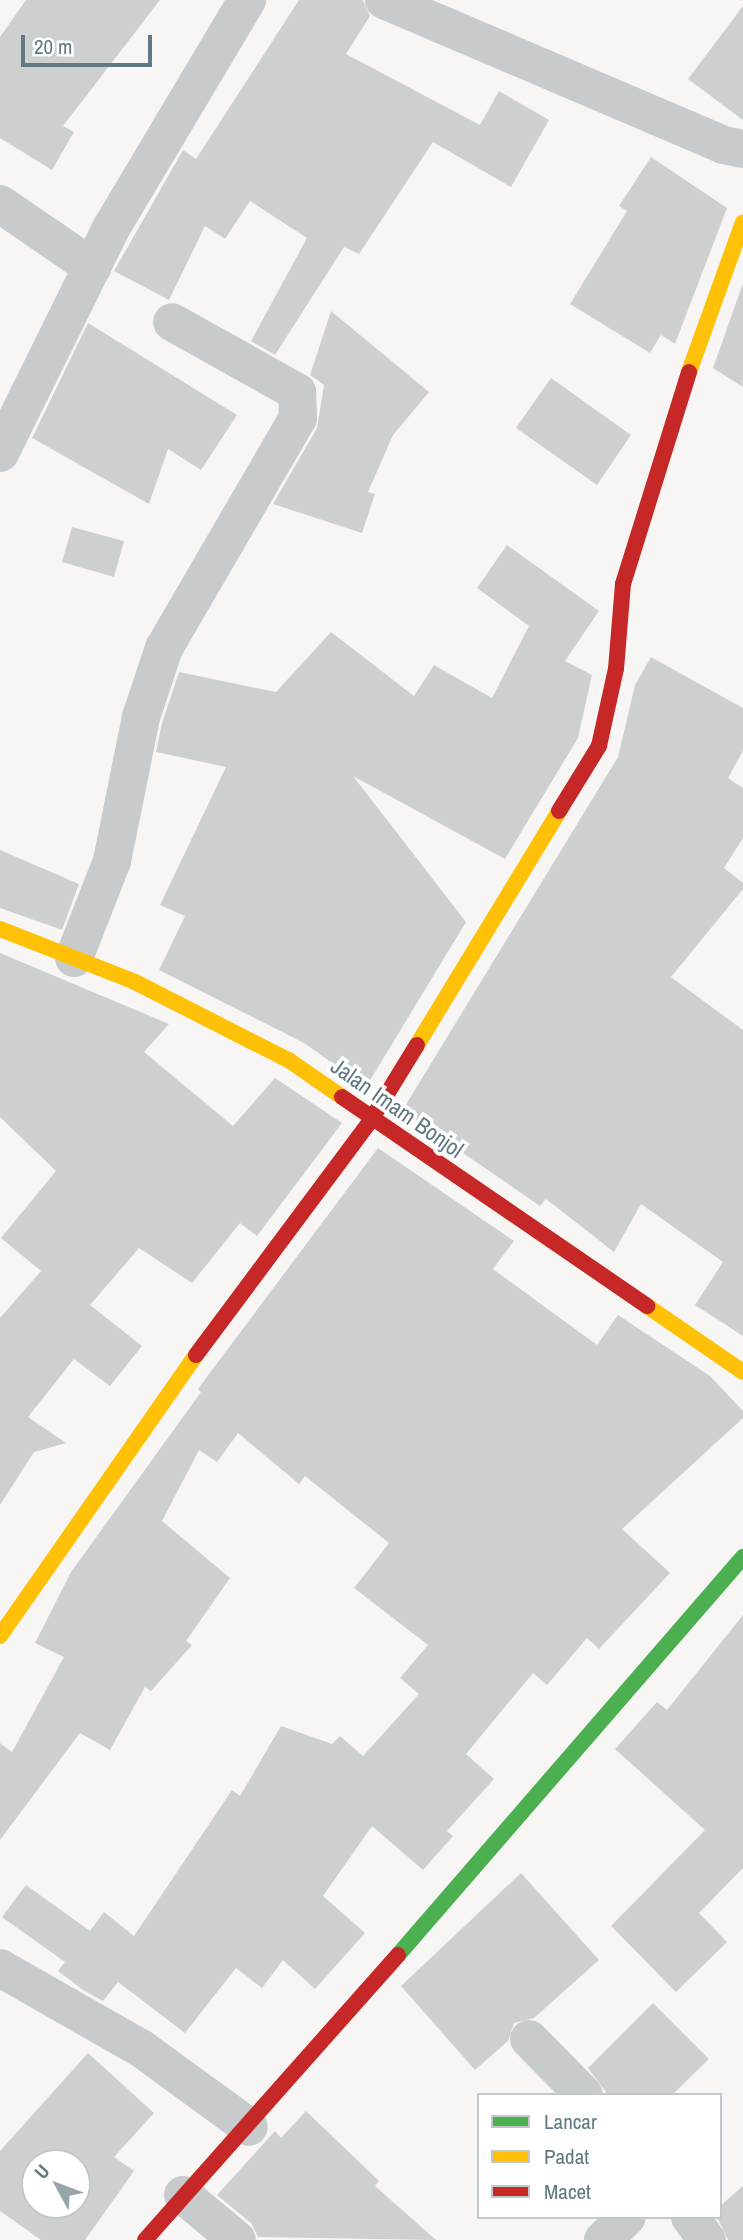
<!DOCTYPE html>
<html>
<head>
<meta charset="utf-8">
<style>
  body { margin:0 }
  #map { position:relative; width:743px; height:2240px; overflow:hidden; background:#f7f6f5; font-family:"Archivo Narrow",sans-serif }
  div>[style] { position:absolute }
  .building>* { inset:0; background:#ced0d0 }
  .street>* { height:38px; margin:-19px; padding:0 19px; transform-origin:19px; border-radius:19px; background:#c8cbcb }
  .fast>* { height:16px; margin:-8px; padding:0 8px; transform-origin:8px; border-radius:8px; background:#4caf50 }
  .slow>* { height:16px; margin:-8px; padding:0 8px; transform-origin:8px; border-radius:8px; background:#ffc107 }
  .jam>* { height:16px; margin:-8px; padding:0 8px; transform-origin:8px; border-radius:8px; background:#c62828 }
  span { translate:-50% -50%; white-space:nowrap; text-align:center; line-height:1.15; -webkit-text-stroke:7px #fff; paint-order:stroke }
  .street-label { font-size:23px; color:#607982 }
  .legend { position:absolute; left:477px; top:2093px; width:245px; height:126px; box-sizing:border-box; background:#fff; border:2px solid #bfc9cd; margin:0; padding:9px 12px; list-style:none; font-size:21px; color:#607982 }
  .legend li { display:flex; align-items:center; gap:14px; height:35px }
  .legend b { width:35px; border:2px solid #bfc9cd }
  .north { position:absolute; left:21px; top:2149px; width:70px; height:70px; box-sizing:border-box; background:#fff; border:2px solid #bfc9cd; border-radius:50%; rotate:311deg; font-size:19px; font-weight:700; line-height:28px; text-align:center; color:#607982 }
  .north::after { content:''; display:block; margin:auto; width:24px; height:32px; background:#95a5aa; clip-path:polygon(50% 0,100% 100%,50% 72%,0 100%) }
  .scale { position:absolute; left:21px; top:35px; width:131px; height:32px; box-sizing:border-box; border:4px solid #607982; border-top:0; padding-left:9px; font-size:21px; line-height:24px; white-space:nowrap; color:#607982; -webkit-text-stroke:5px #fff; paint-order:stroke }
</style>
</head>
<body>
<div id="map">
  <div class="building">
    <div style="clip-path:polygon(26px 0,160px 0,63px 126px,74px 132px,52px 170px,0 138px,0 37px)"></div>
    <div style="clip-path:polygon(299px 0,363px 0,370px 16px,346px 54px,480px 125px,499px 91px,549px 120px,511px 187px,433px 142px,359px 254px,344px 247px,275px 355px,251px 341px,307px 238px,250px 201px,225px 239px,205px 226px,169px 300px,114px 271px,183px 150px,196px 159px)"></div>
    <div style="clip-path:polygon(743px 6px,743px 120px,688px 79px)"></div>
    <div style="clip-path:polygon(651px 157px,727px 208px,675px 344px,661px 335px,650px 353px,570px 304px,627px 211px,619px 206px)"></div>
    <div style="clip-path:polygon(743px 283px,743px 387px,713px 368px)"></div>
    <div style="clip-path:polygon(331px 311px,429px 392px,393px 435px,368px 492px,375px 494px,362px 533px,273px 504px,317px 428px,324px 385px,310px 375px)"></div>
    <div style="clip-path:polygon(88px 323px,237px 415px,201px 470px,168px 449px,149px 504px,32px 438px)"></div>
    <div style="clip-path:polygon(551px 378px,631px 435px,597px 485px,516px 428px)"></div>
    <div style="clip-path:polygon(72px 527px,124px 541px,114px 577px,62px 562px)"></div>
    <div style="clip-path:polygon(507px 545px,599px 611px,565px 661px,592px 675px,578px 738px,505px 859px,353px 776px,466px 922px,366px 1087px,304px 1043px,159px 970px,185px 916px,160px 905px,226px 767px,156px 752px,162px 723px,179px 672px,276px 692px,331px 632px,414px 696px,434px 665px,492px 698px,529px 626px,477px 588px)"></div>
    <div style="clip-path:polygon(651px 657px,743px 708px,743px 751px,728px 778px,743px 788px,743px 838px,724px 868px,743px 883px,743px 889px,671px 977px,743px 1030px,743px 1336px,695px 1305px,723px 1262px,641px 1204px,614px 1252px,546px 1199px,540px 1206px,402px 1111px,618px 757px,635px 685px)"></div>
    <div style="clip-path:polygon(0 850px,79px 884px,62px 930px,0 908px)"></div>
    <div style="clip-path:polygon(0 953px,169px 1024px,144px 1052px,233px 1126px,275px 1078px,342px 1123px,257px 1236px,240px 1223px,192px 1283px,139px 1248px,90px 1305px,142px 1346px,110px 1386px,74px 1359px,28px 1417px,66px 1443px,34px 1452px,0 1505px,0 1318px,41px 1271px,1px 1238px,56px 1171px,0 1117px)"></div>
    <div style="clip-path:polygon(378px 1148px,514px 1241px,493px 1269px,597px 1345px,618px 1315px,710px 1376px,743px 1411px,743px 1418px,622px 1529px,670px 1573px,599px 1649px,587px 1638px,547px 1685px,533px 1673px,466px 1754px,494px 1779px,447px 1831px,453px 1836px,423px 1870px,372px 1826px,323px 1896px,365px 1933px,315px 1989px,283px 1960px,262px 1988px,236px 1968px,185px 2033px,118px 1982px,103px 2001px,83px 1990px,58px 1971px,65px 1962px,2px 1917px,26px 1885px,90px 1931px,104px 1912px,134px 1936px,232px 1790px,240px 1796px,281px 1726px,332px 1744px,340px 1736px,363px 1756px,419px 1694px,400px 1678px,428px 1645px,354px 1588px,389px 1543px,305px 1476px,299px 1484px,238px 1433px,217px 1462px,199px 1450px,162px 1521px,230px 1578px,186px 1641px,192px 1645px,151px 1691px,145px 1687px,110px 1750px,80px 1733px,0 1840px,0 1743px,12px 1752px,64px 1657px,35px 1643px,71px 1572px,201px 1392px,198px 1389px,206px 1378px)"></div>
    <div style="clip-path:polygon(743px 1615px,743px 1868px,699px 1913px,727px 1942px,676px 1992px,611px 1926px,705px 1830px,615px 1749px,657px 1702px,667px 1710px)"></div>
    <div style="clip-path:polygon(521px 1873px,599px 1960px,534px 2018px,514px 2023px,508px 2041px,475px 2070px,401px 1986px)"></div>
    <div style="clip-path:polygon(653px 2003px,709px 2059px,672px 2095px,608px 2095px,588px 2068px)"></div>
    <div style="clip-path:polygon(evenodd,88px 2053px,154px 2113px,114px 2157px,134px 2171px,85px 2240px,41px 2240px,0 2211px,0 2151px,88px 2053px,35px 2163px,77px 2163px,77px 2205px,35px 2205px,35px 2163px)"></div>
    <div style="clip-path:polygon(306px 2111px,379px 2181px,375px 2186px,436px 2240px,258px 2237px,251px 2223px,217px 2195px,275px 2131px,281px 2138px)"></div>
    <div style="clip-path:polygon(743px 2186px,743px 2240px,728px 2240px,717px 2217px,720px 2206px)"></div>
  </div>
  <div class="street">
    <div style="left:384px;top:0;width:370px;rotate:23.1deg"></div>
    <div style="left:724px;top:145px;width:19px;rotate:12deg"></div>
    <div style="left:0;top:204px;width:112px;rotate:34.4deg"></div>
    <div style="left:0;top:453px;width:249px;rotate:-63.7deg"></div>
    <div style="left:110px;top:230px;width:268px;rotate:-59.2deg"></div>
    <div style="left:74px;top:958px;width:104px;rotate:-68.6deg"></div>
    <div style="left:112px;top:861px;width:147px;rotate:-78.6deg"></div>
    <div style="left:141px;top:717px;width:73px;rotate:-71.6deg"></div>
    <div style="left:164px;top:648px;width:266px;rotate:-59.8deg"></div>
    <div style="left:298px;top:418px;width:26px;rotate:-92deg"></div>
    <div style="left:297px;top:392px;width:143px;rotate:-150.8deg"></div>
    <div style="left:0;top:1968px;width:163px;rotate:29.7deg"></div>
    <div style="left:142px;top:2049px;width:132px;rotate:36.1deg"></div>
    <div style="left:529px;top:2039px;width:78px;rotate:45.5deg"></div>
    <div style="left:183px;top:2195px;width:70px;rotate:39.8deg"></div>
    <div style="left:690px;top:2217px;width:29px;rotate:54deg"></div>
    <div style="left:603px;top:2240px;width:33px;rotate:-44deg"></div>
  </div>
  <div class="fast">
    <div style="left:398px;top:1955px;width:527px;rotate:-49.08deg"></div>
  </div>
  <div class="slow">
    <div style="left:689px;top:372px;width:159px;rotate:-70.2deg"></div>
    <div style="left:0;top:929px;width:145px;rotate:21.4deg"></div>
    <div style="left:135px;top:982px;width:174px;rotate:27deg"></div>
    <div style="left:290px;top:1061px;width:63px;rotate:34.7deg"></div>
    <div style="left:417px;top:1045px;width:274px;rotate:-58.7deg"></div>
    <div style="left:647px;top:1306px;width:116px;rotate:34.5deg"></div>
    <div style="left:0;top:1636px;width:343px;rotate:-55.1deg"></div>
  </div>
  <div class="jam">
    <div style="left:559px;top:811px;width:76px;rotate:-58.4deg"></div>
    <div style="left:599px;top:746px;width:79px;rotate:-77.6deg"></div>
    <div style="left:616px;top:669px;width:85px;rotate:-85.3deg"></div>
    <div style="left:623px;top:584px;width:222px;rotate:-72.7deg"></div>
    <div style="left:342px;top:1097px;width:370px;rotate:34.4deg"></div>
    <div style="left:196px;top:1355px;width:293px;rotate:-53.3deg"></div>
    <div style="left:371px;top:1120px;width:88px;rotate:-58.5deg"></div>
    <div style="left:145px;top:2240px;width:381px;rotate:-48.4deg"></div>
  </div>
  <div class="street-label">
    <span style="left:397px;top:1108px;rotate:35deg">Jalan Imam Bonjol</span>
  </div>
  <ul class="legend">
  <li><b style="height:9px;background:#4caf50"></b>Lancar</li>
  <li><b style="height:9px;background:#ffc107"></b>Padat</li>
  <li><b style="height:9px;background:#c62828"></b>Macet</li>
  </ul>
  <div class="north">U</div>
  <div class="scale">20 m</div>
</div>
</body>
</html>
